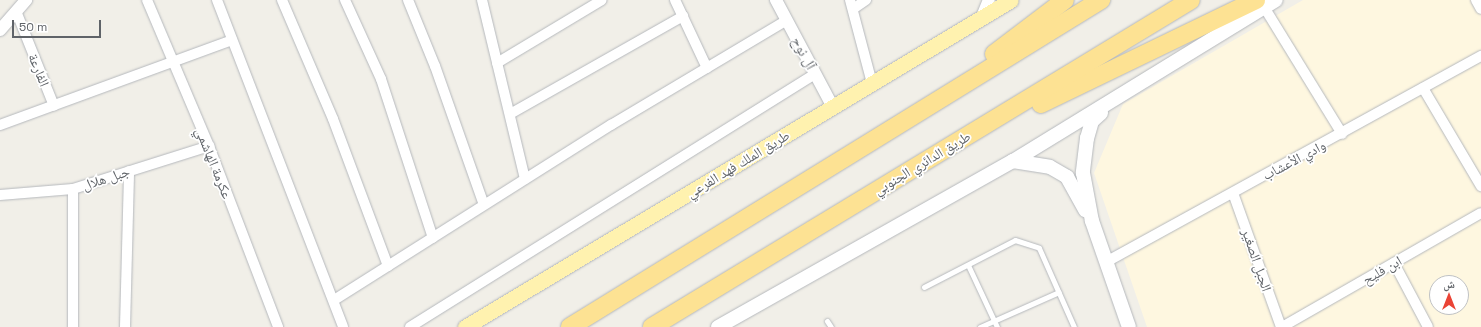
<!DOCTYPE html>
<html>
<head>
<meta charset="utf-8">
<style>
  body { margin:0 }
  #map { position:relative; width:1481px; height:327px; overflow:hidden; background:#f1efe8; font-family:"Space Grotesk","Noto Naskh Arabic",sans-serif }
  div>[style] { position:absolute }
  .commercial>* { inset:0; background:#fef7e0 }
  .roads { filter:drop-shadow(0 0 1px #b5b8bc) drop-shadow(0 0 1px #b5b8bc) }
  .service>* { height:5px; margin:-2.5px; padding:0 2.5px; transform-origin:2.5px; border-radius:2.5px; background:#fff }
  .minor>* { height:10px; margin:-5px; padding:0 5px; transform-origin:5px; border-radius:5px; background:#fff }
  .tertiary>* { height:12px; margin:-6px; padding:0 6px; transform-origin:6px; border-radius:6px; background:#fff }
  .secondary>* { height:14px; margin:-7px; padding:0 7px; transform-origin:7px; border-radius:7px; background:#fff }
  .primary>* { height:15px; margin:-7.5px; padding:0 7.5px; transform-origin:7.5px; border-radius:7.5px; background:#fff2af }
  .motorway>* { height:18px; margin:-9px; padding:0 9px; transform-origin:9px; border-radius:9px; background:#fde293 }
  span { translate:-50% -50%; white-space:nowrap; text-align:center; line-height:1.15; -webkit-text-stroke:3.5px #fff; paint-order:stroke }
  .street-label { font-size:14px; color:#5f6368 }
  .north { position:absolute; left:1429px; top:275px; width:40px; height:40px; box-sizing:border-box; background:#fff; border:1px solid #bfc1c3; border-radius:50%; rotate:0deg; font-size:11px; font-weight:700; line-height:16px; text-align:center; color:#5f6368 }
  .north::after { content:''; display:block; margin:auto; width:14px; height:18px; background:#ea4335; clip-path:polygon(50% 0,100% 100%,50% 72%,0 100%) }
  .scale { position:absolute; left:12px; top:20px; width:89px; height:18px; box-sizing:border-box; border:2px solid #5f6368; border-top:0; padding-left:5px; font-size:12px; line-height:14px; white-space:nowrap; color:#5f6368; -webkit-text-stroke:3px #fff; paint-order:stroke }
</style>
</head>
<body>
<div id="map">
  <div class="commercial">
    <div style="clip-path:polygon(evenodd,1303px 0,1481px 0,1481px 327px,1147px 327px,1094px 173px,1123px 104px,1303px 0,1437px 283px,1461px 283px,1461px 307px,1437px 307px,1437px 283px)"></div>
  </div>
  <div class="roads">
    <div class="service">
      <div style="left:968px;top:265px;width:68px;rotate:64.9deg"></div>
      <div style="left:924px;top:287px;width:102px;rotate:-27.3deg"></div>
      <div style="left:1015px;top:240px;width:25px;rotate:18deg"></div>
      <div style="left:1039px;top:248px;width:86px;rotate:66.1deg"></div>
      <div style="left:827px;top:321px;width:7px;rotate:56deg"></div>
      <div style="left:980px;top:327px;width:86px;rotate:-23.9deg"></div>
    </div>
    <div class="minor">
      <div style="left:147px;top:0;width:159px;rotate:67deg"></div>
      <div style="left:209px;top:146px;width:194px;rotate:69.1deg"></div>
      <div style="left:217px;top:0;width:350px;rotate:68.9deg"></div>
      <div style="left:282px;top:0;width:129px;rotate:66.8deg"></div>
      <div style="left:333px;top:119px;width:157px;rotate:69.5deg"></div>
      <div style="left:345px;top:0;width:87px;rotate:65.5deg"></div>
      <div style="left:381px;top:79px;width:167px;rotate:71.9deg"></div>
      <div style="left:408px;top:0;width:71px;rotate:67.8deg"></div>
      <div style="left:435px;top:66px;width:147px;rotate:70.6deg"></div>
      <div style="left:482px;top:0;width:184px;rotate:76.5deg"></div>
      <div style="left:675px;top:0;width:75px;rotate:64.8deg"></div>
      <div style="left:850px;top:0;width:86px;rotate:75.2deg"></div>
      <div style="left:1476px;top:0;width:10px;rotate:61deg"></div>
      <div style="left:1264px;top:7px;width:149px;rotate:58.4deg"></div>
      <div style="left:853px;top:9px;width:16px;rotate:-35deg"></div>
      <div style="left:16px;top:11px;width:102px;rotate:68.2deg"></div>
      <div style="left:497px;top:63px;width:122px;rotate:-31deg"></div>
      <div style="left:1423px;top:88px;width:114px;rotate:59.4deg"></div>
      <div style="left:510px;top:114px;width:199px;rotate:-29.5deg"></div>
      <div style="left:0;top:125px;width:247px;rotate:-20.1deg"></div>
      <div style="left:73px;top:189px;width:138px;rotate:90deg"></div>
      <div style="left:1233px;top:193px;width:142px;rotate:70.3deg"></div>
      <div style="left:0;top:195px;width:73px;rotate:-4.7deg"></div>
      <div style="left:73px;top:189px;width:143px;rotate:-17.5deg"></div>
      <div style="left:1106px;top:262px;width:428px;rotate:-28.8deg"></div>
      <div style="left:1394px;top:263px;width:72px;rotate:62deg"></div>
      <div style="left:334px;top:300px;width:328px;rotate:-32.3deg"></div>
      <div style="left:611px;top:125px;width:205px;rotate:-30.8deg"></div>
      <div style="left:125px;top:327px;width:156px;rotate:-88.5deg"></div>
      <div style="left:410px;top:327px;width:478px;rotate:-32deg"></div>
      <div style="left:1282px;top:327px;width:229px;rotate:-29.8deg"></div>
    </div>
    <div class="tertiary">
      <div style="left:776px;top:0;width:121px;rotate:62deg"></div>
      <div style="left:982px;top:17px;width:18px;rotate:-68deg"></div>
      <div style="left:0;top:30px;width:40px;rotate:-49deg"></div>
    </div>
    <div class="secondary">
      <div style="left:1101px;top:113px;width:12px;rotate:138deg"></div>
      <div style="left:1092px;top:121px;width:18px;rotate:106deg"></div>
      <div style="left:1087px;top:138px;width:35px;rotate:97deg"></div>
      <div style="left:1083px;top:173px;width:49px;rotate:79.4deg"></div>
      <div style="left:1092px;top:221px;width:112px;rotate:70.8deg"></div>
      <div style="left:1013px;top:161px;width:37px;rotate:9deg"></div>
      <div style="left:1050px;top:167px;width:20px;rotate:30deg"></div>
      <div style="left:1067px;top:177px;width:38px;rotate:61deg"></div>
      <div style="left:718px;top:327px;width:338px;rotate:-29.4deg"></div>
      <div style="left:1013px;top:161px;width:308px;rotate:-31.5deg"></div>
    </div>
    <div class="primary">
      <div style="left:465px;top:327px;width:636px;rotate:-30.92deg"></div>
    </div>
    <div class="motorway">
      <div style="left:994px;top:54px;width:89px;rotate:-37.3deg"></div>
      <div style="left:1041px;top:104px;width:239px;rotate:-25.8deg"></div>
      <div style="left:570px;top:327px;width:624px;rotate:-31.63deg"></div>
      <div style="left:652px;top:327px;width:630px;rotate:-31.24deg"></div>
    </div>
  </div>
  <div class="street-label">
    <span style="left:804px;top:53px;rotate:62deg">آل نوح</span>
    <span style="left:39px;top:70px;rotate:68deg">الفارعة</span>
    <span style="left:1294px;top:160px;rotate:-28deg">وادي الأعشاب</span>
    <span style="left:214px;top:163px;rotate:68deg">عكرمة الهاشمي</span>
    <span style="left:922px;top:163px;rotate:-31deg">طريق الدائري الجنوبي</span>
    <span style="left:738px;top:164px;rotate:-31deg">طريق الملك فهد الفرعي</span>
    <span style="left:106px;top:178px;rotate:-18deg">جبل هلال</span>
    <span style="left:1257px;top:260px;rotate:71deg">الجبل الصغير</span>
    <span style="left:1382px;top:270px;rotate:-30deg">ابن فليح</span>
  </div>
  <div class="north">ش</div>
  <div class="scale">50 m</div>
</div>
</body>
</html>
